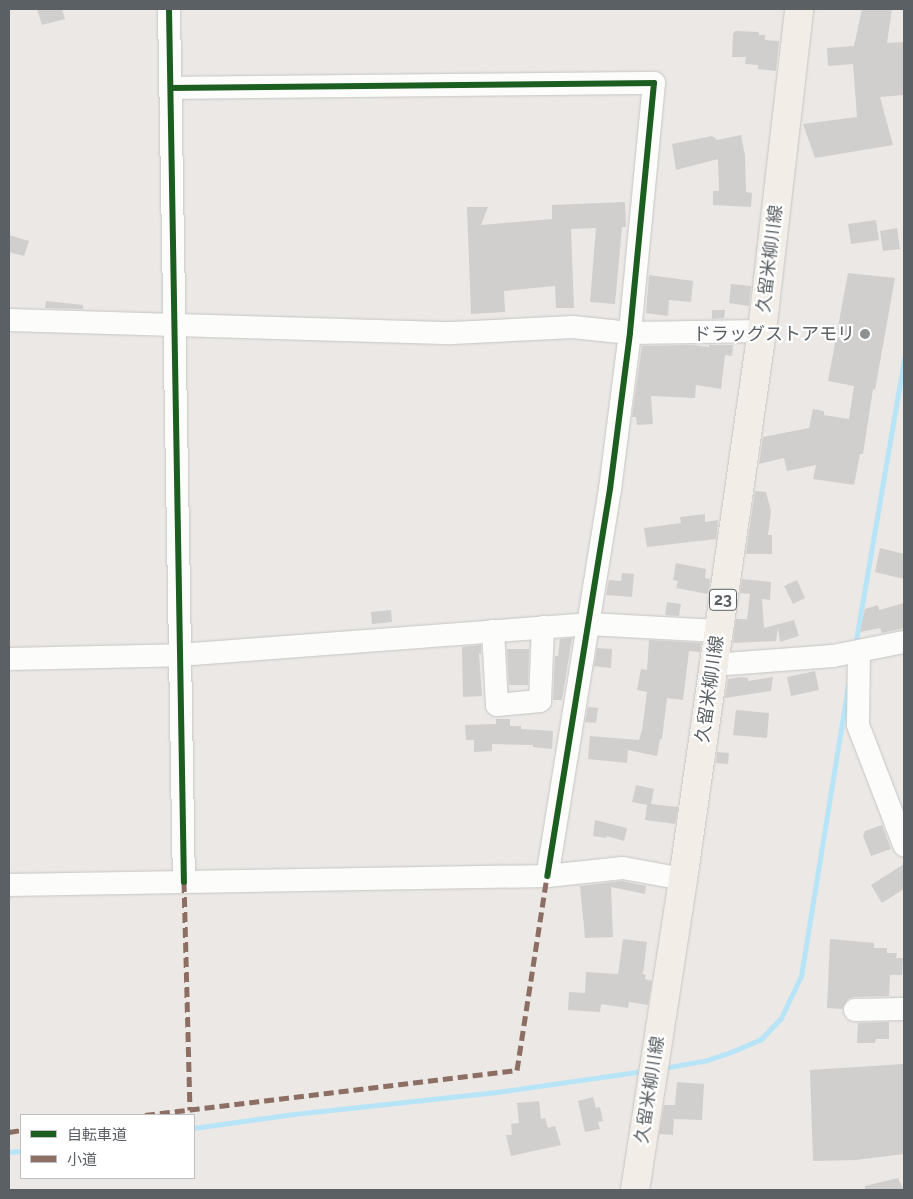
<!DOCTYPE html>
<html>
<head>
<meta charset="utf-8">
<style>
  body { margin:0 }
  #map { position:relative; width:913px; height:1199px; overflow:hidden; background:#ebe8e5; font-family:Raleway,"Noto Sans JP",sans-serif }
  div>[style] { position:absolute }
  .stream>* { height:4.5px; margin:-2.25px; padding:0 2.25px; transform-origin:2.25px; border-radius:2.25px; background:#b7e5f7 }
  .building>* { inset:0; background:#d1cfce }
  .roads { filter:drop-shadow(0 0 1px #c6c6c6) drop-shadow(0 0 1px #c6c6c6) }
  .minor>* { height:22px; margin:-11px; padding:0 11px; transform-origin:11px; border-radius:11px; background:#fcfcfb }
  .major>* { height:28px; margin:-14px; padding:0 14px; transform-origin:14px; border-radius:14px; background:#f2eee7 }
  .quiet>* { height:5px; margin-top:-2.5px; transform-origin:0; background:repeating-linear-gradient(90deg,#8d6e63 0 10px,transparent 0 15px) }
  .cycleway>* { height:6px; margin:-3px; padding:0 3px; transform-origin:3px; border-radius:3px; background:#1b5e20 }
  .dots>* { width:14px; height:14px; translate:-50% -50%; box-sizing:border-box; border:2px solid #fff; border-radius:50% }
  span { translate:-50% -50%; white-space:nowrap; text-align:center; line-height:1.15; -webkit-text-stroke:4.5px #fff; paint-order:stroke }
  .shield-label span { padding:1px 4px; background:#fff; border:1px solid; border-radius:4px; -webkit-text-stroke-width:0 }
  .shield-label { font-size:16px; color:#5a6063; font-weight:700 }
  .street-label { font-size:18px; color:#5a6063 }
  .poi-label { font-size:18px; color:#5a6063 }
  .right { translate:-100% -50%; text-align:right }
  .frame { position:absolute; inset:0; border:10px solid #5a6063; pointer-events:none }
  .legend { position:absolute; left:20px; top:1114px; width:175px; height:65px; box-sizing:border-box; background:#fff; border:1px solid #bdbfc1; margin:0; padding:6px 9px; list-style:none; font-size:15px; color:#5a6063 }
  .legend li { display:flex; align-items:center; gap:10px; height:25px }
  .legend b { width:25px; border:1px solid #bdbfc1 }
</style>
</head>
<body>
<div id="map">
  <div class="stream">
    <div style="left:855px;top:646px;width:292px;rotate:-80.3deg"></div>
    <div style="left:664px;top:1068px;width:45px;rotate:-10.3deg"></div>
    <div style="left:708px;top:1060px;width:24px;rotate:-19deg"></div>
    <div style="left:731px;top:1052px;width:33px;rotate:-23deg"></div>
    <div style="left:761px;top:1039px;width:29px;rotate:-46deg"></div>
    <div style="left:781px;top:1018px;width:47px;rotate:-64.5deg"></div>
    <div style="left:801px;top:976px;width:295px;rotate:-80.8deg"></div>
    <div style="left:194px;top:1128px;width:101px;rotate:-8deg"></div>
    <div style="left:294px;top:1114px;width:204px;rotate:-6.2deg"></div>
    <div style="left:497px;top:1092px;width:148px;rotate:-8.1deg"></div>
    <div style="left:9px;top:1152px;width:12px;rotate:-5deg"></div>
  </div>
  <div class="building">
    <div style="clip-path:polygon(37px 9px,62px 9px,65px 19px,42px 25px)"></div>
    <div style="clip-path:polygon(862px 9px,892px 9px,887px 43px,904px 42px,904px 95px,880px 97px,893px 145px,815px 158px,803px 124px,857px 117px,853px 64px,828px 66px,827px 48px,854px 46px)"></div>
    <div style="clip-path:polygon(735px 31px,759px 32px,759px 35px,765px 35px,765px 40px,779px 41px,776px 71px,758px 69px,758px 65px,745px 64px,746px 57px,732px 57px,733px 34px)"></div>
    <div style="clip-path:polygon(741px 135px,745px 156px,746px 192px,752px 193px,751px 207px,713px 205px,713px 191px,719px 191px,718px 159px,676px 170px,672px 144px,712px 136px,717px 140px)"></div>
    <div style="clip-path:polygon(625px 202px,626px 227px,622px 227px,615px 304px,590px 302px,596px 228px,571px 229px,574px 308px,556px 308px,555px 286px,504px 291px,505px 312px,471px 314px,467px 207px,488px 207px,481px 225px,552px 219px,552px 205px)"></div>
    <div style="clip-path:polygon(876px 220px,879px 240px,851px 244px,848px 224px)"></div>
    <div style="clip-path:polygon(897px 228px,900px 249px,883px 251px,880px 231px)"></div>
    <div style="clip-path:polygon(9px 235px,29px 241px,24px 256px,9px 252px)"></div>
    <div style="clip-path:polygon(848px 273px,895px 278px,875px 390px,873px 389px,863px 454px,860px 454px,854px 485px,813px 479px,816px 465px,787px 471px,784px 458px,759px 464px,763px 437px,809px 428px,813px 409px,824px 411px,824px 415px,849px 419px,854px 386px,828px 381px)"></div>
    <div style="clip-path:polygon(649px 275px,693px 281px,691px 302px,669px 300px,668px 316px,646px 313px)"></div>
    <div style="clip-path:polygon(731px 284px,751px 286px,749px 306px,729px 303px)"></div>
    <div style="clip-path:polygon(46px 301px,83px 305px,83px 309px,45px 308px)"></div>
    <div style="clip-path:polygon(712px 310px,725px 310px,724px 318px,712px 319px)"></div>
    <div style="clip-path:polygon(693px 345px,709px 347px,709px 345px,733px 345px,732px 356px,725px 355px,721px 389px,696px 385px,695px 398px,651px 396px,653px 424px,637px 425px,636px 417px,632px 417px,642px 346px)"></div>
    <div style="clip-path:polygon(755px 491px,766px 492px,771px 511px,768px 535px,772px 535px,772px 554px,746px 554px)"></div>
    <div style="clip-path:polygon(705px 514px,705px 522px,718px 520px,716px 539px,647px 547px,644px 528px,681px 523px,680px 517px)"></div>
    <div style="clip-path:polygon(880px 548px,904px 554px,904px 579px,875px 572px)"></div>
    <div style="clip-path:polygon(676px 563px,706px 569px,705px 578px,710px 579px,708px 594px,676px 588px,678px 581px,673px 580px)"></div>
    <div style="clip-path:polygon(622px 573px,634px 574px,632px 597px,606px 595px,609px 580px,621px 581px)"></div>
    <div style="clip-path:polygon(742px 579px,771px 582px,770px 600px,762px 599px,764px 628px,794px 620px,799px 636px,780px 642px,778px 627px,776px 641px,733px 643px,736px 619px,747px 619px,750px 594px,740px 593px)"></div>
    <div style="clip-path:polygon(797px 580px,805px 598px,793px 604px,784px 586px)"></div>
    <div style="clip-path:polygon(667px 602px,681px 604px,679px 616px,665px 615px)"></div>
    <div style="clip-path:polygon(904px 603px,904px 628px,882px 633px,880px 628px,860px 632px,865px 609px,878px 605px,879px 610px)"></div>
    <div style="clip-path:polygon(391px 610px,392px 622px,372px 624px,371px 612px)"></div>
    <div style="clip-path:polygon(572px 638px,562px 700px,553px 700px,555px 656px,558px 656px,560px 639px)"></div>
    <div style="clip-path:polygon(649px 640px,701px 643px,700px 652px,689px 651px,683px 700px,667px 698px,662px 739px,660px 739px,657px 756px,628px 750px,627px 763px,588px 759px,590px 736px,639px 740px,642px 730px,647px 692px,637px 690px,641px 669px,647px 670px)"></div>
    <div style="clip-path:polygon(481px 645px,481px 654px,479px 654px,482px 696px,463px 697px,462px 647px)"></div>
    <div style="clip-path:polygon(597px 648px,612px 649px,611px 668px,594px 666px)"></div>
    <div style="clip-path:polygon(507px 649px,529px 649px,528px 685px,509px 685px)"></div>
    <div style="clip-path:polygon(815px 671px,819px 690px,791px 696px,787px 677px)"></div>
    <div style="clip-path:polygon(741px 677px,748px 678px,748px 681px,773px 677px,771px 691px,725px 698px,728px 679px)"></div>
    <div style="clip-path:polygon(588px 707px,598px 708px,596px 723px,585px 722px)"></div>
    <div style="clip-path:polygon(736px 710px,769px 713px,767px 738px,733px 735px)"></div>
    <div style="clip-path:polygon(496px 719px,510px 719px,510px 726px,521px 726px,521px 729px,553px 731px,552px 749px,533px 747px,533px 745px,492px 744px,492px 751px,474px 752px,474px 740px,466px 740px,465px 725px,496px 724px)"></div>
    <div style="clip-path:polygon(717px 752px,729px 753px,728px 764px,716px 763px)"></div>
    <div style="clip-path:polygon(636px 785px,654px 789px,651px 804px,678px 807px,675px 824px,645px 820px,647px 805px,632px 802px)"></div>
    <div style="clip-path:polygon(595px 820px,627px 828px,624px 841px,606px 836px,606px 838px,593px 836px)"></div>
    <div style="clip-path:polygon(882px 825px,891px 849px,871px 856px,863px 836px,865px 831px)"></div>
    <div style="clip-path:polygon(904px 864px,904px 889px,882px 903px,871px 885px)"></div>
    <div style="clip-path:polygon(622px 881px,646px 886px,645px 894px,611px 887px,613px 937px,585px 938px,580px 886px)"></div>
    <div style="clip-path:polygon(623px 939px,647px 942px,643px 974px,646px 975px,645px 979px,652px 981px,648px 1005px,629px 1002px,628px 1008px,601px 1004px,600px 1012px,568px 1010px,569px 992px,585px 993px,586px 972px,618px 974px)"></div>
    <div style="clip-path:polygon(830px 939px,874px 943px,874px 948px,887px 948px,887px 953px,897px 953px,896px 958px,903px 958px,902px 975px,890px 975px,889px 996px,854px 997px,848px 999px,842px 1009px,827px 1008px)"></div>
    <div style="clip-path:polygon(889px 1022px,889px 1039px,876px 1039px,875px 1043px,857px 1043px,858px 1023px)"></div>
    <div style="clip-path:polygon(904px 1064px,904px 1154px,856px 1160px,813px 1161px,810px 1070px)"></div>
    <div style="clip-path:polygon(677px 1082px,704px 1084px,702px 1120px,674px 1119px,673px 1135px,659px 1134px,664px 1105px,675px 1105px)"></div>
    <div style="clip-path:polygon(593px 1097px,596px 1108px,600px 1107px,603px 1121px,598px 1122px,600px 1129px,585px 1132px,578px 1101px)"></div>
    <div style="clip-path:polygon(539px 1101px,541px 1119px,545px 1118px,548px 1128px,555px 1126px,561px 1145px,511px 1156px,506px 1135px,512px 1135px,511px 1124px,519px 1123px,517px 1103px)"></div>
    <div style="clip-path:polygon(898px 1178px,904px 1190px,865px 1190px,865px 1186px)"></div>
  </div>
  <div class="roads">
    <div class="minor">
      <div style="left:169px;top:9px;width:873px;rotate:89.02deg"></div>
      <div style="left:172px;top:88px;width:482px;rotate:-0.6deg"></div>
      <div style="left:654px;top:83px;width:251px;rotate:95.5deg"></div>
      <div style="left:630px;top:333px;width:157px;rotate:97.3deg"></div>
      <div style="left:610px;top:489px;width:392px;rotate:99.2deg"></div>
      <div style="left:9px;top:320px;width:443px;rotate:1.7deg"></div>
      <div style="left:452px;top:333px;width:121px;rotate:-2.8deg"></div>
      <div style="left:573px;top:327px;width:57px;rotate:6deg"></div>
      <div style="left:630px;top:333px;width:132px;rotate:-0.9deg"></div>
      <div style="left:493px;top:631px;width:74px;rotate:86.9deg"></div>
      <div style="left:497px;top:705px;width:43px;rotate:-5.3deg"></div>
      <div style="left:540px;top:701px;width:74px;rotate:-87.7deg"></div>
      <div style="left:859px;top:652px;width:73px;rotate:90.8deg"></div>
      <div style="left:858px;top:725px;width:129px;rotate:69deg"></div>
      <div style="left:9px;top:659px;width:170px;rotate:-1.3deg"></div>
      <div style="left:179px;top:655px;width:410px;rotate:-4.3deg"></div>
      <div style="left:588px;top:624px;width:130px;rotate:3.1deg"></div>
      <div style="left:713px;top:665px;width:120px;rotate:-4.3deg"></div>
      <div style="left:833px;top:656px;width:72px;rotate:-11.2deg"></div>
      <div style="left:9px;top:885px;width:538px;rotate:-0.96deg"></div>
      <div style="left:547px;top:876px;width:76px;rotate:-6deg"></div>
      <div style="left:623px;top:868px;width:61px;rotate:10.4deg"></div>
      <div style="left:855px;top:1010px;width:49px;rotate:-1.2deg"></div>
    </div>
    <div class="major">
      <div style="left:635px;top:1190px;width:315px;rotate:-81.2deg"></div>
      <div style="left:683px;top:879px;width:554px;rotate:-81.8deg"></div>
      <div style="left:762px;top:331px;width:324px;rotate:-83.4deg"></div>
    </div>
  </div>
  <div class="quiet">
    <div style="left:184px;top:882px;width:228px;rotate:88.5deg"></div>
    <div style="left:145px;top:1115px;width:375px;rotate:-6.9deg"></div>
    <div style="left:517px;top:1070px;width:196px;rotate:-81.2deg"></div>
    <div style="left:9px;top:1132px;width:12px;rotate:-9deg"></div>
  </div>
  <div class="cycleway">
    <div style="left:169px;top:9px;width:873px;rotate:89.02deg"></div>
    <div style="left:172px;top:88px;width:482px;rotate:-0.6deg"></div>
    <div style="left:654px;top:83px;width:251px;rotate:95.5deg"></div>
    <div style="left:630px;top:333px;width:157px;rotate:97.3deg"></div>
    <div style="left:610px;top:489px;width:392px;rotate:99.2deg"></div>
  </div>
  <div class="dots">
    <div style="left:865px;top:334px;background:#8d9090"></div>
  </div>
  <div class="shield-label">
    <span style="left:723px;top:600px">23</span>
  </div>
  <div class="street-label">
    <span style="left:770px;top:259px;rotate:-83deg">久留米柳川線</span>
    <span style="left:710px;top:689px;rotate:-82deg">久留米柳川線</span>
    <span style="left:650px;top:1090px;rotate:-81deg">久留米柳川線</span>
  </div>
  <div class="poi-label">
    <span class="right" style="left:855px;top:334px">ドラッグストアモリ</span>
  </div>
  <div class="frame"></div>
  <ul class="legend">
  <li><b style="height:6px;background:#1b5e20"></b>自転車道</li>
  <li><b style="height:6px;background:#8d6e63"></b>小道</li>
  </ul>
</div>
</body>
</html>
